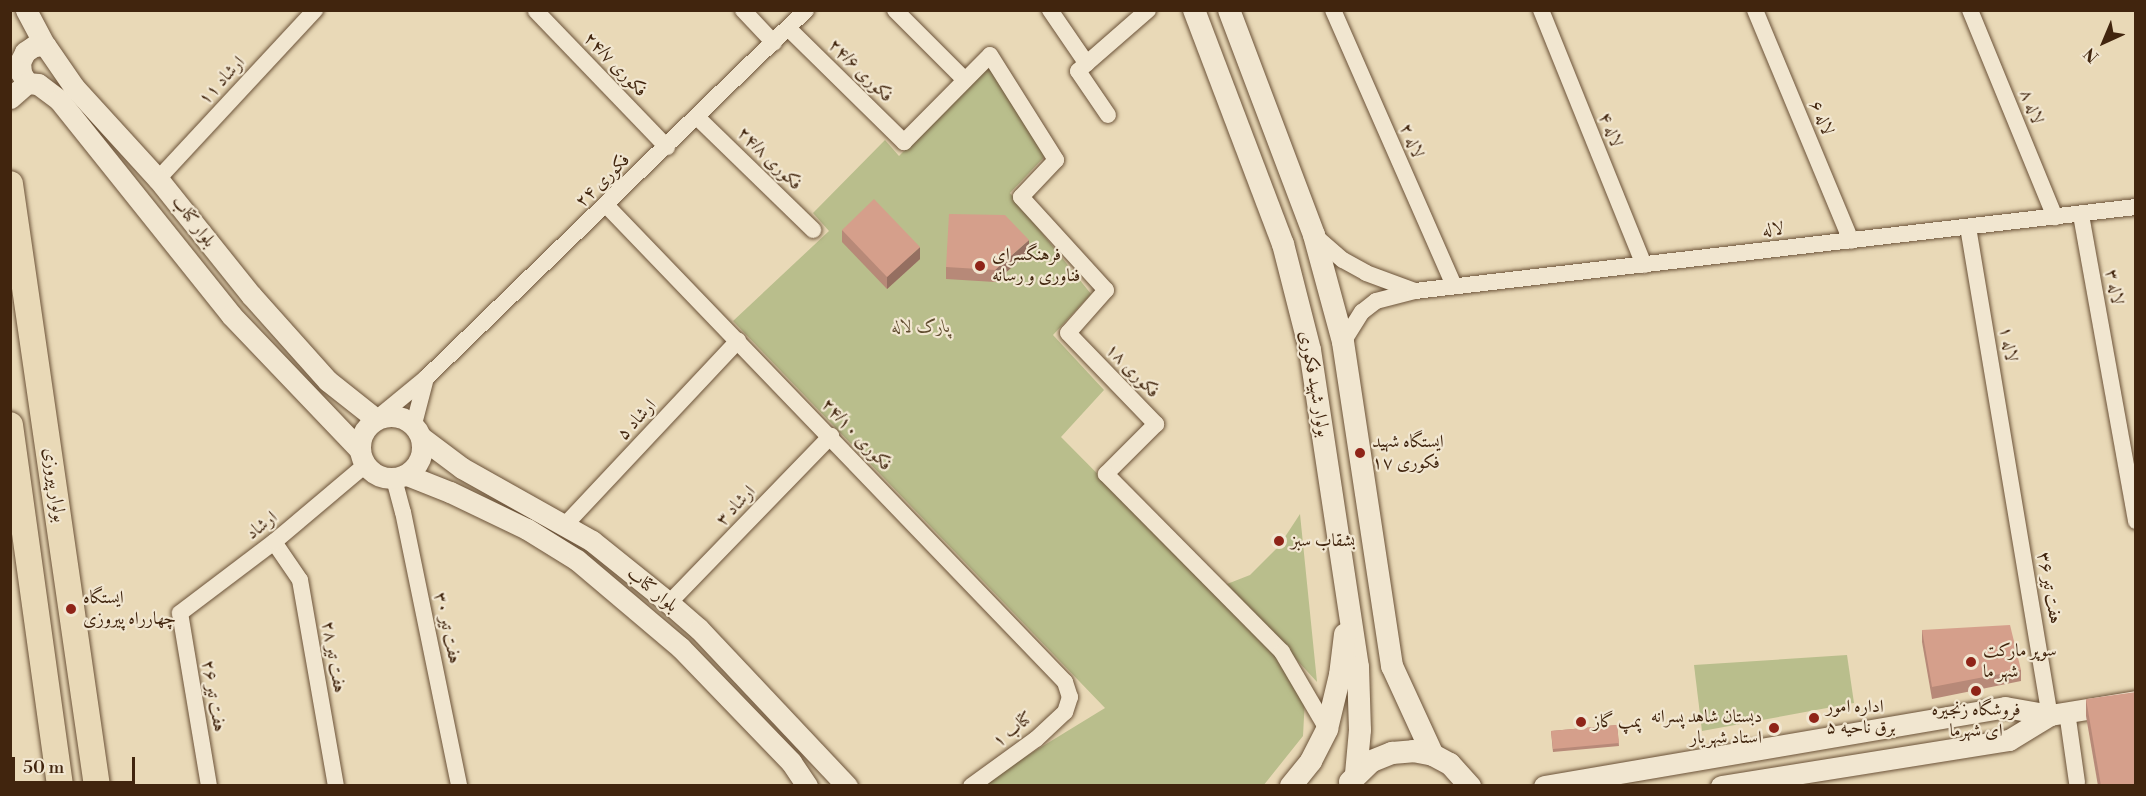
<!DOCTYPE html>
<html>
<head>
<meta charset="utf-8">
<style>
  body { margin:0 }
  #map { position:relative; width:2146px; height:796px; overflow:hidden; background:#e9d9b7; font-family:"Libre Bodoni",Amiri,serif }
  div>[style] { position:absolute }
  .green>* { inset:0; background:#b9be8c }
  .roads { filter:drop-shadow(0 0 2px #6b5238) drop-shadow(0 0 2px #6b5238) }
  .minor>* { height:16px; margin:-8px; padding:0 8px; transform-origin:8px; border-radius:8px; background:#f1e6d0 }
  .tertiary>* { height:21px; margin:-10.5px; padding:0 10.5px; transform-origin:10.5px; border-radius:10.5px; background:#f1e6d0 }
  .tertiary>.ring { margin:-10.5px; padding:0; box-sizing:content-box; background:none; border:21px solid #f1e6d0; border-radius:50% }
  .secondary>* { height:22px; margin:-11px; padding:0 11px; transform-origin:11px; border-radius:11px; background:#f1e6d0 }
  .primary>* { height:26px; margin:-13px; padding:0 13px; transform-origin:13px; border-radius:13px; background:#e9d9b7 }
  .wall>* { inset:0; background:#b78978 }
  .shaded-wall>* { inset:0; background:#956f61 }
  .building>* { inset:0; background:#d59f8b }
  .dots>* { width:16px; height:16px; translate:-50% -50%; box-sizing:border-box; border:3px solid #f1e6d0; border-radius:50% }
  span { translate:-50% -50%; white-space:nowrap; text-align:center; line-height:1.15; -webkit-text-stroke:4.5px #f1e6d0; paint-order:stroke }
  .street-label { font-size:18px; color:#41250e }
  .poi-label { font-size:18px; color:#41250e }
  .left { translate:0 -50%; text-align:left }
  .right { translate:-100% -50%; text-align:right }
  .park-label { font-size:18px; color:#5f4b2e; font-style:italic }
  .frame { position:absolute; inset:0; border:12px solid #41250e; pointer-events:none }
  .north { position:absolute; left:2074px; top:12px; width:60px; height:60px; -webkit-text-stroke:4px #f1e6d0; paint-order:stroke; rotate:224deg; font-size:16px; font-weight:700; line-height:24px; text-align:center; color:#41250e }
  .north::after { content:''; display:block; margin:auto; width:21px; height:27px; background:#41250e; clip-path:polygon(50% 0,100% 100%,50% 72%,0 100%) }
  .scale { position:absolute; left:12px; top:757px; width:123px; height:27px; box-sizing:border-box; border:3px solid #41250e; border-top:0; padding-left:8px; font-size:18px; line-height:21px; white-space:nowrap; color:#41250e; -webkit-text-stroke:4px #f1e6d0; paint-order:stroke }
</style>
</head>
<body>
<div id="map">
  <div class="green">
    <div style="clip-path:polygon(988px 66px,1047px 154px,1010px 193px,1091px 294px,1053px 335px,1104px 390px,1061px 437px,1278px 656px,1305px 698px,1303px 736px,1263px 786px,979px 785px,1105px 708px,733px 321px,829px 231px,813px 213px,885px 140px,899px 156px)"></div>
    <div style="clip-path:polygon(1300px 514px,1317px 682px,1227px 584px,1250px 575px,1279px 546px)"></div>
    <div style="clip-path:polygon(1847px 655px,1854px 703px,1702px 731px,1694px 665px)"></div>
  </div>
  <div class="roads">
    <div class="minor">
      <div style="left:743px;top:10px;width:45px;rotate:46.8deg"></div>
      <div style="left:895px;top:10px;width:99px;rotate:45deg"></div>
      <div style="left:1050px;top:10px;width:65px;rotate:55.6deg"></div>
      <div style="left:1333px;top:10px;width:301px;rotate:66.3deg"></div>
      <div style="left:1541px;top:10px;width:275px;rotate:68deg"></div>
      <div style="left:1755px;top:10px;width:250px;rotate:67.4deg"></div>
      <div style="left:1970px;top:10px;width:224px;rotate:67.7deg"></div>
      <div style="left:536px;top:11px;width:189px;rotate:46.1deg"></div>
      <div style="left:788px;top:28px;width:163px;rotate:44.5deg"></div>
      <div style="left:904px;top:142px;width:122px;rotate:-45.3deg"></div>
      <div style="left:990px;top:55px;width:124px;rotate:57.8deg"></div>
      <div style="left:1056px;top:160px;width:51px;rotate:133.4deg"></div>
      <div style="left:1021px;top:197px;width:126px;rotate:47.6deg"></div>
      <div style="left:1106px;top:290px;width:57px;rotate:131.5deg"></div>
      <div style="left:1068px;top:333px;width:127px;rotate:46deg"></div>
      <div style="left:1156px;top:424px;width:71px;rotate:135deg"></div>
      <div style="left:1106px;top:474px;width:250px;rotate:45.3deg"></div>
      <div style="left:1282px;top:652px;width:89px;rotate:59.7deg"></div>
      <div style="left:1108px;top:115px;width:53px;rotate:-124.3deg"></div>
      <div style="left:1078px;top:71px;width:93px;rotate:-41.1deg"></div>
      <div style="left:697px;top:117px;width:162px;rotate:44.2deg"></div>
      <div style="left:158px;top:179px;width:231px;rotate:-47.1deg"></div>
      <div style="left:606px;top:205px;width:662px;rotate:46.1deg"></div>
      <div style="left:1065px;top:682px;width:16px;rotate:72deg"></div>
      <div style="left:1070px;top:697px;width:16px;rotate:108deg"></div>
      <div style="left:1065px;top:712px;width:40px;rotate:137deg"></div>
      <div style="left:1036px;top:739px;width:80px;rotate:144.1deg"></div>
      <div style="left:2081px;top:215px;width:311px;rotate:79.8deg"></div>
      <div style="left:1968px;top:227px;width:495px;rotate:80.5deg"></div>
      <div style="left:1314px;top:235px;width:38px;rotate:41deg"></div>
      <div style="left:1343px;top:260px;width:26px;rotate:29deg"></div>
      <div style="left:1366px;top:273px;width:52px;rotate:20.2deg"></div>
      <div style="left:1343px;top:342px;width:36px;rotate:-58deg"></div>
      <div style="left:1362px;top:312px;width:18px;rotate:-38deg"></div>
      <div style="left:1376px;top:301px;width:40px;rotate:-14.4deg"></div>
      <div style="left:1415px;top:291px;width:726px;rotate:-6.65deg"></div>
      <div style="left:376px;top:419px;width:65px;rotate:-39.4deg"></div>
      <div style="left:426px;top:378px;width:529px;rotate:-44.08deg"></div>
      <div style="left:414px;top:424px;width:48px;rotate:-75.4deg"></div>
      <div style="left:394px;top:479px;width:34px;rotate:75deg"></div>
      <div style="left:403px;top:512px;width:280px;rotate:78.4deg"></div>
      <div style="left:565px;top:525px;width:253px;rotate:-46.8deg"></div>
      <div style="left:274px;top:542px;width:46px;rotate:55.6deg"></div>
      <div style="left:300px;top:580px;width:209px;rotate:80.1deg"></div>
      <div style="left:669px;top:603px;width:233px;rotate:-45.9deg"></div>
      <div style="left:2067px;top:712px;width:71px;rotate:81.9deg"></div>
      <div style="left:209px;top:786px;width:175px;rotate:-99.5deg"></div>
      <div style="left:180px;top:613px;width:118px;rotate:-37.1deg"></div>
      <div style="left:274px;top:542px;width:119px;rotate:-40.2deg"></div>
    </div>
    <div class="tertiary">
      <div style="left:26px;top:10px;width:40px;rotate:62deg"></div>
      <div style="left:45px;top:45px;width:51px;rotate:55.4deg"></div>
      <div style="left:74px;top:87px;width:125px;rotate:47.6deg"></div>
      <div style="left:158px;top:179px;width:149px;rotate:51.3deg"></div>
      <div style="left:251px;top:295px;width:115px;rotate:48.2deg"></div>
      <div style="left:328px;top:381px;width:61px;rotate:38.4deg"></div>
      <div style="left:27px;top:83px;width:12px;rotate:-121deg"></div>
      <div style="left:21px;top:73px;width:11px;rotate:-95deg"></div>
      <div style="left:20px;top:62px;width:11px;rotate:-63deg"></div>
      <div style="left:25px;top:52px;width:11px;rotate:-34deg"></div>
      <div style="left:34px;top:46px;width:11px;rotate:-5deg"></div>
      <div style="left:10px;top:98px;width:23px;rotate:-41deg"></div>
      <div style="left:27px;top:83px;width:11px;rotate:5deg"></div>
      <div style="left:38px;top:84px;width:26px;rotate:37deg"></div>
      <div style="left:59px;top:100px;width:275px;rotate:51.3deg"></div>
      <div style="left:231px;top:315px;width:187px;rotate:46.3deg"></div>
      <div class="ring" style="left:360px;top:416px;width:41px;height:41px"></div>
      <div style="left:422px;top:438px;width:50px;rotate:36.9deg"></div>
      <div style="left:462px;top:468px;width:149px;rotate:29.3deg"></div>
      <div style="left:592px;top:541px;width:99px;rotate:38.8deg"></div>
      <div style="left:669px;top:603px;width:40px;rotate:41deg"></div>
      <div style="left:699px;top:629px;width:216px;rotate:46.7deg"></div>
      <div style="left:407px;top:475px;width:46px;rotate:21.6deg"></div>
      <div style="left:450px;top:492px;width:85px;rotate:25.7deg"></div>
      <div style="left:527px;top:529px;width:59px;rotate:31.8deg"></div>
      <div style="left:577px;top:560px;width:135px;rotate:40.2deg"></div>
      <div style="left:680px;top:647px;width:160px;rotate:46deg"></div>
      <div style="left:791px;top:762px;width:29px;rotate:56deg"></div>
      <div style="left:1544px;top:786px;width:468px;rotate:-9.7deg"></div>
      <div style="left:2005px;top:707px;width:46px;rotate:10.1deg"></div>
      <div style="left:2050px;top:715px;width:87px;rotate:-9.2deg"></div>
      <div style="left:1721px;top:786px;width:292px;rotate:-9.1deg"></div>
      <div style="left:2009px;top:740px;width:48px;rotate:-31.4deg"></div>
    </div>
    <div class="secondary">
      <div style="left:1194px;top:10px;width:250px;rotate:69.2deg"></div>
      <div style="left:1283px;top:244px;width:109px;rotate:75.7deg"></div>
      <div style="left:1310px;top:350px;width:321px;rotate:81.4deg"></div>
      <div style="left:1358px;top:667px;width:63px;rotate:88.2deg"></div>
      <div style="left:1360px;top:730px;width:44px;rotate:95.2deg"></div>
      <div style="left:1229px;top:10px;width:241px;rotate:69.3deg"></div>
      <div style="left:1314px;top:235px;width:111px;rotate:74.8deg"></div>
      <div style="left:1343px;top:342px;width:328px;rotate:81.4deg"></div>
      <div style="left:1392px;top:666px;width:98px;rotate:65.3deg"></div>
      <div style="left:1350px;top:782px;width:30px;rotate:-44deg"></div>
      <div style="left:1372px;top:761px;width:22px;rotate:-22deg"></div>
      <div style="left:1392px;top:753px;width:21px;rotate:-5deg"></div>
      <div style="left:1413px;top:751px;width:20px;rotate:11deg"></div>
      <div style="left:1433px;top:755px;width:19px;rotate:28deg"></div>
      <div style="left:1450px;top:764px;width:30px;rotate:48deg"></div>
      <div style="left:1291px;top:786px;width:32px;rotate:-51deg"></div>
      <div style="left:1311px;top:761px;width:36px;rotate:-63deg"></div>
      <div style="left:1327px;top:729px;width:56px;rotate:-76.5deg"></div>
      <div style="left:1340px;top:675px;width:41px;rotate:-83deg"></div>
    </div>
    <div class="primary">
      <div style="left:10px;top:184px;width:608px;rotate:81.78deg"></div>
      <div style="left:10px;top:425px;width:364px;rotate:82.1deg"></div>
    </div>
  </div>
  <div class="wall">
    <div style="clip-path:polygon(842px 230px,920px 259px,887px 289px,842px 242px)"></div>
    <div style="clip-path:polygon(1029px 252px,995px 282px,946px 279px,946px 267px)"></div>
    <div style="clip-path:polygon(1922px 630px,2021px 670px,2021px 681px,1932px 699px,1922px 642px)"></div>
    <div style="clip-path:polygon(2086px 699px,2136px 786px,2098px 786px,2086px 716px)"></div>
    <div style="clip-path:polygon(1617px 725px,1619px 746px,1553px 752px,1551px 731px)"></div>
  </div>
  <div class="shaded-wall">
    <div style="clip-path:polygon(1029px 240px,1029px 252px,995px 282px,995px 270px)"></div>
    <div style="clip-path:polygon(920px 247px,920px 259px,887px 289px,887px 277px)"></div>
  </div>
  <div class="building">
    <div style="clip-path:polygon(874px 199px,920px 247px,887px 277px,842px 230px)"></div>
    <div style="clip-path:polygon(949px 214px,1005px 215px,1029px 240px,995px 270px,946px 267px)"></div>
    <div style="clip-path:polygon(2010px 625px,2021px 670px,1932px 687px,1922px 630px)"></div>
    <div style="clip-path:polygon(2136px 692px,2136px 786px,2101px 786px,2086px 699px)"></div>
    <div style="clip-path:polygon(1617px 725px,1619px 743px,1553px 749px,1551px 731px)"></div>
  </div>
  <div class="dots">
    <div style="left:980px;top:266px;background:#8f2418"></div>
    <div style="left:1360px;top:453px;background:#8f2418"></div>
    <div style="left:1279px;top:541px;background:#8f2418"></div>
    <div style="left:71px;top:609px;background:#8f2418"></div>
    <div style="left:1971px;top:662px;background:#8f2418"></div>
    <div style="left:1976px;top:691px;background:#8f2418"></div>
    <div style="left:1814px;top:718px;background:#8f2418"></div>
    <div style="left:1581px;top:722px;background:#8f2418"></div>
    <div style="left:1774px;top:728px;background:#8f2418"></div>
  </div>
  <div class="street-label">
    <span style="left:615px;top:65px;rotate:46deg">فکوری ۲۴/۷</span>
    <span style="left:860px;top:71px;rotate:44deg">فکوری ۲۴/۶</span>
    <span style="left:222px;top:81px;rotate:-47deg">ارشاد ۱۱</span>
    <span style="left:2031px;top:107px;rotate:68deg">لاله ۸</span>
    <span style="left:1821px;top:118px;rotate:67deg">لاله ۶</span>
    <span style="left:1610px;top:130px;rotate:68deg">لاله ۴</span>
    <span style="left:1411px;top:141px;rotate:66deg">لاله ۲</span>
    <span style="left:769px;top:159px;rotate:44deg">فکوری ۲۴/۸</span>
    <span style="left:603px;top:181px;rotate:-44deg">فکوری ۲۴</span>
    <span style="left:193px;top:222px;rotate:52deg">بلوار کتاب</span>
    <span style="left:1773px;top:230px;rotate:-6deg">لاله</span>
    <span style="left:2114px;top:287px;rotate:80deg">لاله ۳</span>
    <span style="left:2008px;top:344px;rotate:80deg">لاله ۱</span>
    <span style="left:1132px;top:371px;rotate:46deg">فکوری ١٨</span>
    <span style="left:1314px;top:384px;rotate:80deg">بولوار شهید فکوری</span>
    <span style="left:637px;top:420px;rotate:-47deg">ارشاد ۵</span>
    <span style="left:856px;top:435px;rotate:46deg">فکوری ۲۴/۱۰</span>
    <span style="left:54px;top:485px;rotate:82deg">بولوار پیروزی</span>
    <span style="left:736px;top:506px;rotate:-46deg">ارشاد ۳</span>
    <span style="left:262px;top:526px;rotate:-38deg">ارشاد</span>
    <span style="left:2049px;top:588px;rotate:80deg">هفت تیر ۳۶</span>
    <span style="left:652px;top:590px;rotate:39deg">بلوار کتاب</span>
    <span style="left:447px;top:628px;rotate:78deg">هفت تیر ۳۰</span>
    <span style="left:333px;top:657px;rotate:80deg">هفت تیر ۲۸</span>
    <span style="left:213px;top:696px;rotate:80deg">هفت تیر ۲۶</span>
    <span style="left:1013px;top:730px;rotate:-38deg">کتاب ۱</span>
  </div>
  <div class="poi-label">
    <span class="left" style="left:992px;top:266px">فرهنگسرای<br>فناوری و رسانه</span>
    <span class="left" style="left:1372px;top:453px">ایستگاه شهید<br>فکوری ۱۷</span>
    <span class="left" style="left:1291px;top:541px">بشقاب سبز</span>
    <span class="left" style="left:83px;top:609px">ایستگاه<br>چهارراه پیروزی</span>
    <span class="left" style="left:1983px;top:662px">سوپر مارکت<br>شهر ما</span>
    <span class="left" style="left:1826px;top:718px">اداره امور<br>برق ناحیه ۵</span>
    <span style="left:1976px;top:721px">فروشگاه زنجیره<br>ای شهرما</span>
    <span class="right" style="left:1762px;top:728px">دبستان شاهد پسرانه<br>استاد شهریار</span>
    <span class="left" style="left:1593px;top:722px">پمپ گاز</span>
  </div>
  <div class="park-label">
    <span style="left:921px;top:327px">پارک لاله</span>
  </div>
  <div class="frame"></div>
  <div class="north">N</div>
  <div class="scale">50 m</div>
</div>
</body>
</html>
